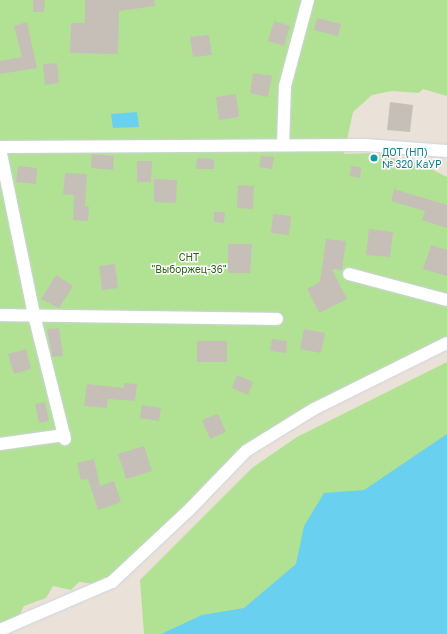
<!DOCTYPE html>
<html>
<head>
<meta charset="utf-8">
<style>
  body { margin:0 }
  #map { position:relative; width:447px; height:634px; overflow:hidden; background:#eae2d8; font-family:"Golos Text",sans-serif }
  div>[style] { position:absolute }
  .green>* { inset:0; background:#b1e293 }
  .water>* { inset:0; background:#69d0ef }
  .building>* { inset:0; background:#c5bfb8 }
  .roads { filter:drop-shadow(0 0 1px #ced2e1) drop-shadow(0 0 1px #ced2e1) }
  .street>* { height:12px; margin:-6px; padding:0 6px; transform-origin:6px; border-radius:6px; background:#fff }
  .dots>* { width:11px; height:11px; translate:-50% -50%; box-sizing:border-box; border:2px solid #fff; border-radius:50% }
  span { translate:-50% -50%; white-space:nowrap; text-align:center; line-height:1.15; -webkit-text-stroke:3px #fff; paint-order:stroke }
  .culture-label { font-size:10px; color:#0d838f }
  .left { translate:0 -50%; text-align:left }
  .park-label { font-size:10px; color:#2b6318 }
</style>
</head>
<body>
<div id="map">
  <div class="green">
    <div style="clip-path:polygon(0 0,447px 0,447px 96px,423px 89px,419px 93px,392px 91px,372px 95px,353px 112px,344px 154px,374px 153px,433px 170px,447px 177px,447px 343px,246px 451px,124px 572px,95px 584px,79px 582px,71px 590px,53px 586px,46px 598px,24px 606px,19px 616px,0 623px)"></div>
    <div style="clip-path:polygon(447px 362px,447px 634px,144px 634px,140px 580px,252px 468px,297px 437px)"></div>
  </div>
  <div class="water">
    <div style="clip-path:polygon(137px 112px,139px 127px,113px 128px,111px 114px)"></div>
    <div style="clip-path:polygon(447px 434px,447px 634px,161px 634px,202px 615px,244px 608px,296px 564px,304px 526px,324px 493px,364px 490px)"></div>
  </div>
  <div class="building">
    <div style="clip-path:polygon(33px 0,45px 0,44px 12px,33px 12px)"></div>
    <div style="clip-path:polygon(85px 0,154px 0,155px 6px,119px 11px,118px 54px,70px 53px,71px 23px,85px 23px)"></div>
    <div style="clip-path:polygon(317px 18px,341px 24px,338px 36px,314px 30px)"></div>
    <div style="clip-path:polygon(274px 21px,290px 26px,284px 46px,268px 41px)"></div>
    <div style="clip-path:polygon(27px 22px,37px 68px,0 74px,0 61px,22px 57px,14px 26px)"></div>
    <div style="clip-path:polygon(209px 35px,212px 55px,193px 57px,190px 37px)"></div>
    <div style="clip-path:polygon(57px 63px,59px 83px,45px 85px,43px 64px)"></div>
    <div style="clip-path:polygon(253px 73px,272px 76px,268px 97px,250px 93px)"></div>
    <div style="clip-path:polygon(236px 94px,239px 117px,219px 120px,216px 97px)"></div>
    <div style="clip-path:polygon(390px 102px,413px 105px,410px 132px,387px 130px)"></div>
    <div style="clip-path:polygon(92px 154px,114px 156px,113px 170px,91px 168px)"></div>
    <div style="clip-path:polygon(261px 156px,274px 157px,272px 169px,259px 167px)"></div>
    <div style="clip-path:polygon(197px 158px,214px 159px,214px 169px,196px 169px)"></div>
    <div style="clip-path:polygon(137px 161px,152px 161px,151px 182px,137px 182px)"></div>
    <div style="clip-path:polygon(18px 166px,37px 168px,36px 184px,16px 182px)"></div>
    <div style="clip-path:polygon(351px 166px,361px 167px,360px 178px,350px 176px)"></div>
    <div style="clip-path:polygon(65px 173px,87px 174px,85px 206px,89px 207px,88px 221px,73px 220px,74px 195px,63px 194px)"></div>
    <div style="clip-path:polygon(154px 179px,177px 180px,176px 203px,154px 202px)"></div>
    <div style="clip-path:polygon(238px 185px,254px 186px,253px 209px,237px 208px)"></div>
    <div style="clip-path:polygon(394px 189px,447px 205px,447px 228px,422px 220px,425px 211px,391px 201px)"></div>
    <div style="clip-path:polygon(214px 212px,225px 212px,224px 223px,214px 222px)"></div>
    <div style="clip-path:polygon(273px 214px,291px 216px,289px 235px,271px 233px)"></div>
    <div style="clip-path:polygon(369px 229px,393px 232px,390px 257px,366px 255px)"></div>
    <div style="clip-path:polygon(326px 239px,346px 241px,342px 270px,332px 269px,347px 299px,319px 313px,307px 289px,320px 282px)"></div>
    <div style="clip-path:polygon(228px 244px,252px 244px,250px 273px,228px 273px)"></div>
    <div style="clip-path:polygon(431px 245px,447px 250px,447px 276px,423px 269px)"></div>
    <div style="clip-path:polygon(115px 264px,118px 288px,102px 290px,99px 266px)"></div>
    <div style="clip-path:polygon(56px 275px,73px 286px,59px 308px,41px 299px)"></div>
    <div style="clip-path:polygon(59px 328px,63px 356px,52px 357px,47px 329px)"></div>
    <div style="clip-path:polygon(304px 329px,325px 333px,321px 353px,300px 349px)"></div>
    <div style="clip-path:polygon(272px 339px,287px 341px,286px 353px,270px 351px)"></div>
    <div style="clip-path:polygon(197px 341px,227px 341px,227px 362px,197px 362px)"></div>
    <div style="clip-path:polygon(26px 349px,31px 369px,14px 374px,8px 354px)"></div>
    <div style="clip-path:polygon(237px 375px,253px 382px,248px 395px,232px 388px)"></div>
    <div style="clip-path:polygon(124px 383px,137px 384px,135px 401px,108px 399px,107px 408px,84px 406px,87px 384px,124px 388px)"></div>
    <div style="clip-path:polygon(45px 402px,49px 421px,39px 423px,35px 404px)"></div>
    <div style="clip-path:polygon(142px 405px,161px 408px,159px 421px,140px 418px)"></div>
    <div style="clip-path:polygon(218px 414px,226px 432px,210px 439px,202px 420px)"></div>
    <div style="clip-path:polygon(144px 446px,152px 471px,126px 479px,118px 454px)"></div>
    <div style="clip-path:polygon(94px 459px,100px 486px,114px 481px,121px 502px,98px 510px,88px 479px,81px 480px,77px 463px)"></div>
  </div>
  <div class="roads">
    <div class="street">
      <div style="left:283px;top:145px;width:59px;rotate:-88.1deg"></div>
      <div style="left:285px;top:86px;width:89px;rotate:-75deg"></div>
      <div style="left:0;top:147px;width:365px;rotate:-0.3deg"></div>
      <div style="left:365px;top:145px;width:82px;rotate:4.2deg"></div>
      <div style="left:0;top:149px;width:169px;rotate:78.4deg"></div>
      <div style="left:34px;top:315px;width:128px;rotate:76deg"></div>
      <div style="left:349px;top:274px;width:101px;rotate:14.9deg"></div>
      <div style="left:0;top:315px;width:277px;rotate:0.8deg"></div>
      <div style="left:0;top:444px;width:65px;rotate:-8deg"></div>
      <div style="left:0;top:630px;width:122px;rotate:-23.2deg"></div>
      <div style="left:112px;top:582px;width:104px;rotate:-43.1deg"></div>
      <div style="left:188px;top:511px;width:83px;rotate:-46deg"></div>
      <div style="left:246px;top:451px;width:80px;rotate:-31.7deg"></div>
      <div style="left:314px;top:409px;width:148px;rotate:-26.4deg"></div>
    </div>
  </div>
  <div class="dots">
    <div style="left:374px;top:158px;background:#0f9aa8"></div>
  </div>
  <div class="culture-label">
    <span class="left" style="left:382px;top:158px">ДОТ (НП)<br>№ 320 КаУР</span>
  </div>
  <div class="park-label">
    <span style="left:189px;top:263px">СНТ<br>"Выборжец-36"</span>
  </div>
</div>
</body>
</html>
